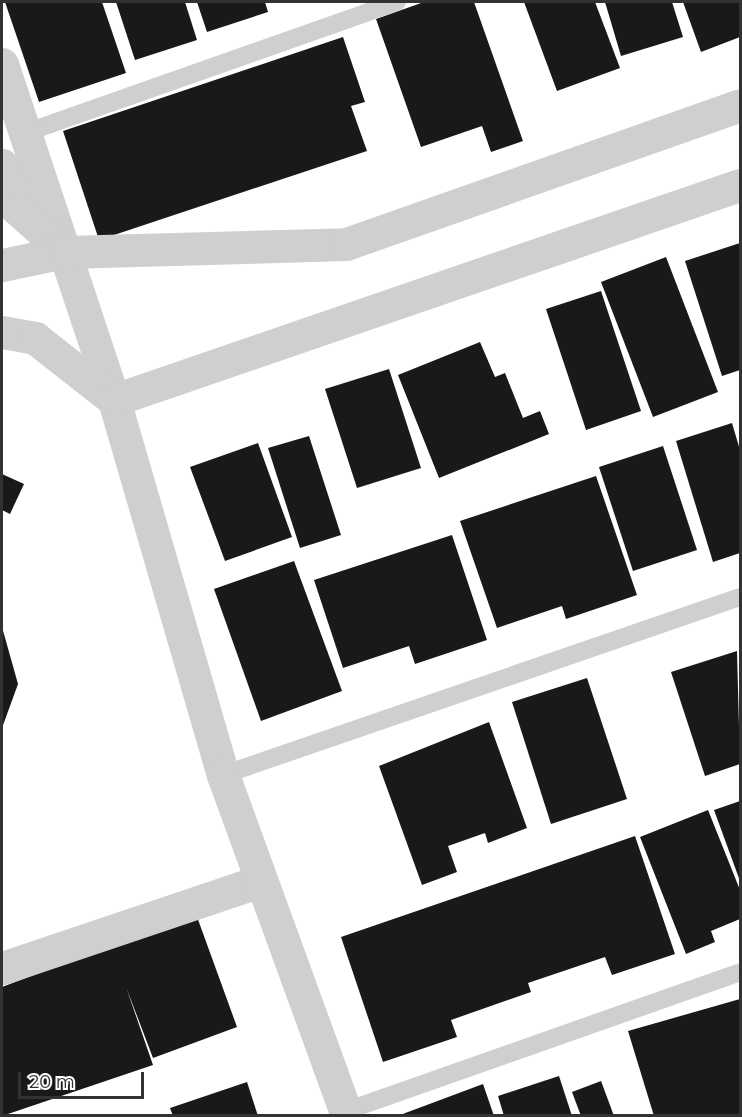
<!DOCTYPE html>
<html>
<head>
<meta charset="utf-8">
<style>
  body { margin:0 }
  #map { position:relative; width:742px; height:1117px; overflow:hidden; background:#fff; font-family:Montserrat,sans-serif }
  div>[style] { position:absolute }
  .building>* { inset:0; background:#191919 }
  .service>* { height:18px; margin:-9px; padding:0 9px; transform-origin:9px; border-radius:9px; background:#cfcfcf }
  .minor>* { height:33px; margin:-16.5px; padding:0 16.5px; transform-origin:16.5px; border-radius:16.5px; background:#cfcfcf }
  .tertiary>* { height:33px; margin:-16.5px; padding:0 16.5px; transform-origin:16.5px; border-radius:16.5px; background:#cfcfcf }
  span { translate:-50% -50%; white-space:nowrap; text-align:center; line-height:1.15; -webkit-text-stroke:6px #fff; paint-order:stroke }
  .frame { position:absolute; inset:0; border:3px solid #323232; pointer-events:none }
  .scale { position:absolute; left:18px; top:1072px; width:126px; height:27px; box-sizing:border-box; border:3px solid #323232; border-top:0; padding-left:8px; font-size:18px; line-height:21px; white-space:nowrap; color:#323232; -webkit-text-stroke:4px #fff; paint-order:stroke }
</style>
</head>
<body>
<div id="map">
  <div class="building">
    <div style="clip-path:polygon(5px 2px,102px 2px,126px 73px,39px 102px)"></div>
    <div style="clip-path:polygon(116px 2px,185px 2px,197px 40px,135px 60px)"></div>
    <div style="clip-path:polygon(197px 2px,265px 2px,268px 12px,207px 32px)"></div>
    <div style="clip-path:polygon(424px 2px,474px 2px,523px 141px,491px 152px,482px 126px,421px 147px,376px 19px)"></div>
    <div style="clip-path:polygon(524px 2px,595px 2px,620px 68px,557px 91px)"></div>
    <div style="clip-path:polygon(605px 2px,672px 2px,683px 37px,621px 56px)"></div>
    <div style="clip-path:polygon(683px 2px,740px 2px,740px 37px,701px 52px)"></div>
    <div style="clip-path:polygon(343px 37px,365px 102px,351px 106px,367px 151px,99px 240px,63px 131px)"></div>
    <div style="clip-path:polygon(740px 243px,740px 370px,722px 376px,685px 261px)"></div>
    <div style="clip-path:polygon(666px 257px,718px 392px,653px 417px,601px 282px)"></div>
    <div style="clip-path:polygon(601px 291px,641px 411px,586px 430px,546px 309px)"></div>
    <div style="clip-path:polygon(480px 342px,495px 377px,505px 373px,523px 418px,540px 411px,549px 434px,439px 478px,398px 375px)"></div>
    <div style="clip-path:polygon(389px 369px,421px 468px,357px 488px,325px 389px)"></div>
    <div style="clip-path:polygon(732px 423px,740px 450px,740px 553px,713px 562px,676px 441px)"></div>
    <div style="clip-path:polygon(309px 436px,341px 535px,300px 548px,268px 448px)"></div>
    <div style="clip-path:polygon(258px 443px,292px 537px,225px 561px,190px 467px)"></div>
    <div style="clip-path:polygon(663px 446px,697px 550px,633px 571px,599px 467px)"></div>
    <div style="clip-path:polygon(2px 474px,24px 484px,10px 514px,2px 510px)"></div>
    <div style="clip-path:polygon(596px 476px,637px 595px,566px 619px,562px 606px,497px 628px,460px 521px)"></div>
    <div style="clip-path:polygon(452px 535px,487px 640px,415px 664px,409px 646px,343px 668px,314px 580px)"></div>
    <div style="clip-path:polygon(294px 561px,342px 691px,261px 721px,214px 589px)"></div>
    <div style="clip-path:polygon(2px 627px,18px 684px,2px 728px)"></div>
    <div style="clip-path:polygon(737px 651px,740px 764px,705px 776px,671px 672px)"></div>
    <div style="clip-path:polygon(587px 678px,627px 799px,551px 824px,512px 702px)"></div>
    <div style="clip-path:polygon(489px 722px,527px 828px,488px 843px,485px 833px,448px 846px,457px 872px,422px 885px,379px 766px)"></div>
    <div style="clip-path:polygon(740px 801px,740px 881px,714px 810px)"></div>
    <div style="clip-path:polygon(708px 810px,740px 890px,740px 919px,711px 931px,715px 942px,686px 954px,640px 837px)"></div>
    <div style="clip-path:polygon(635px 836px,675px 954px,612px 975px,605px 957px,528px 983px,531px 992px,451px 1020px,457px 1037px,383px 1062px,341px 937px)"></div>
    <div style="clip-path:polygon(196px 914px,237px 1027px,153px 1058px,126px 987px,153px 1065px,2px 1116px,2px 987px)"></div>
    <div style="clip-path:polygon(740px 999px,740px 1116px,654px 1116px,628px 1031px)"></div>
    <div style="clip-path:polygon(559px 1076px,572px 1116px,504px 1116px,498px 1096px)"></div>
    <div style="clip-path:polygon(601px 1081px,614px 1116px,581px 1116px,572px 1092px)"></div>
    <div style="clip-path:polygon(247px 1082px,258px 1116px,173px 1116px,170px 1108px)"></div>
    <div style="clip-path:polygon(483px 1084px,494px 1116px,400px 1116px,400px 1115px)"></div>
  </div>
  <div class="service">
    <div style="left:25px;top:133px;width:394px;rotate:-19.4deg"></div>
    <div style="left:223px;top:775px;width:547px;rotate:-19deg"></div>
    <div style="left:346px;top:1111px;width:418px;rotate:-19.4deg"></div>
  </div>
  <div class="minor">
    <div style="left:2px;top:968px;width:273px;rotate:-18.6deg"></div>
  </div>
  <div class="tertiary">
    <div style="left:2px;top:64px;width:354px;rotate:71.6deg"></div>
    <div style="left:114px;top:400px;width:391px;rotate:73.8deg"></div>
    <div style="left:223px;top:775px;width:363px;rotate:70deg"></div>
    <div style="left:2px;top:165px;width:45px;rotate:72deg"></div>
    <div style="left:16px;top:208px;width:63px;rotate:41.8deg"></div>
    <div style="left:2px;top:265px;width:63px;rotate:-11.8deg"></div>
    <div style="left:64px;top:252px;width:282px;rotate:-1.6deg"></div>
    <div style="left:346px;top:244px;width:418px;rotate:-19.4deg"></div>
    <div style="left:2px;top:332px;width:34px;rotate:10deg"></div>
    <div style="left:35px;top:338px;width:100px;rotate:38.1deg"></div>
    <div style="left:114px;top:400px;width:662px;rotate:-18.96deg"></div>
  </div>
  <div class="frame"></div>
  <div class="scale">20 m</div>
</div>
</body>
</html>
